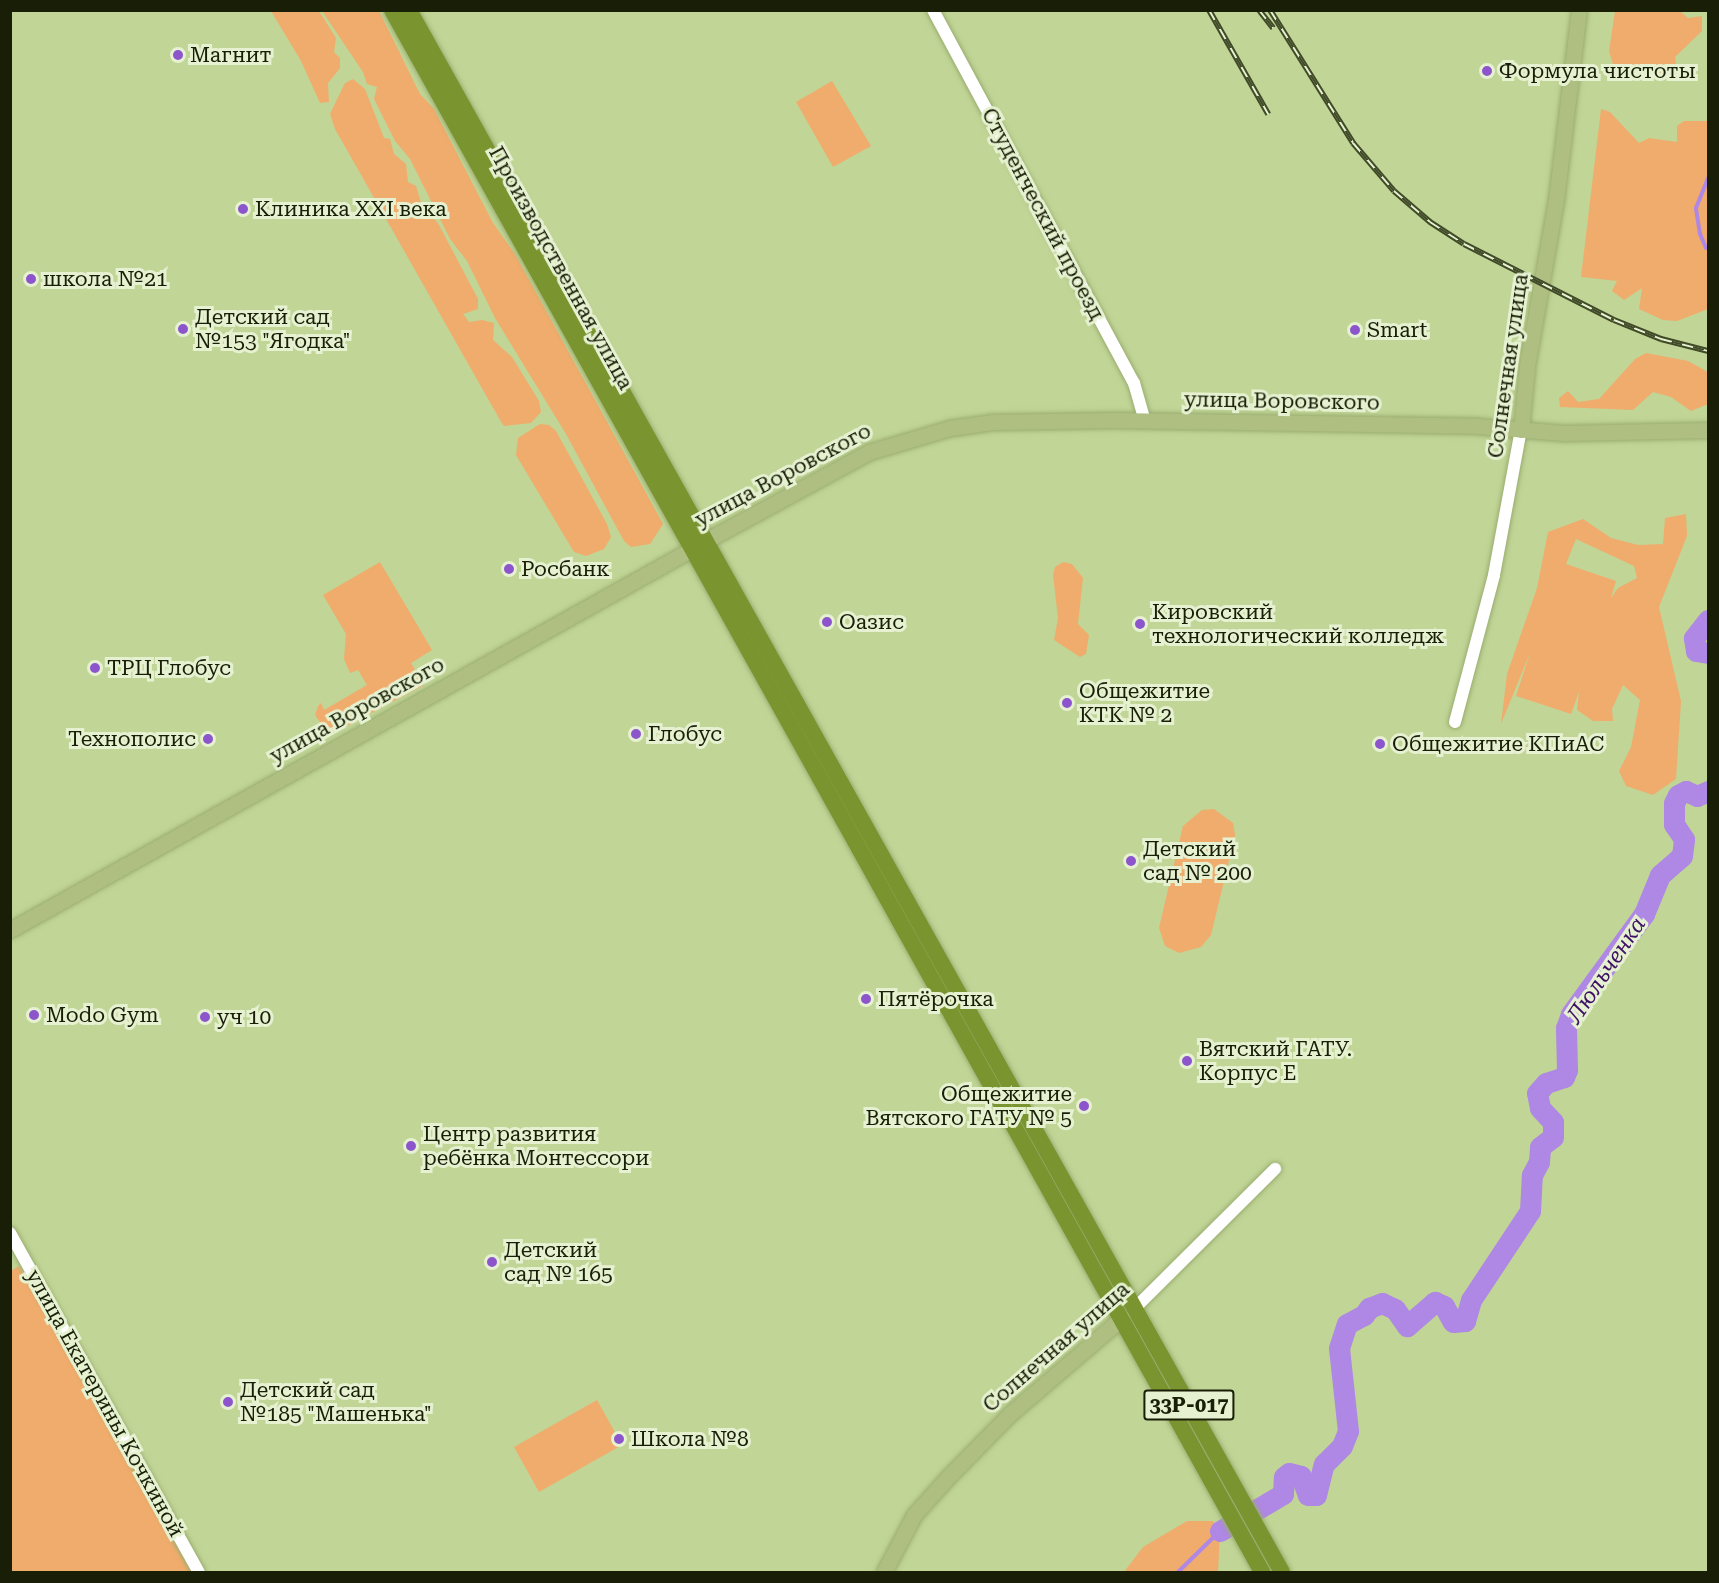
<!DOCTYPE html>
<html>
<head>
<meta charset="utf-8">
<style>
  body { margin:0 }
  #map { position:relative; width:1719px; height:1583px; overflow:hidden; background:#c0d596; font-family:"Roboto Serif",serif }
  div>[style] { position:absolute }
  .green>* { inset:0; background:#f0ac6c }
  .stream>* { height:4px; margin:-2px; padding:0 2px; transform-origin:2px; border-radius:2px; background:#af87e5 }
  .river>* { height:21px; margin:-10.5px; padding:0 10.5px; transform-origin:10.5px; border-radius:10.5px; background:#af87e5 }
  .roads { filter:drop-shadow(0 0 2px #9aad70) drop-shadow(0 0 2px #9aad70) }
  .minor>* { height:12px; margin:-6px; padding:0 6px; transform-origin:6px; border-radius:6px; background:#fff }
  .major>* { height:15px; margin:-7.5px; padding:0 7.5px; transform-origin:7.5px; border-radius:7.5px; background:#afbf82 }
  .highway>* { height:16px; margin:-8px; padding:0 8px; transform-origin:8px; border-radius:8px; background:#7a942f }
  .rail>* { height:6px; margin-top:-3px; transform-origin:0; background:repeating-linear-gradient(90deg,#e6f1d1 0 11px,#404a28 0 22px); box-sizing:border-box; border-block:2px solid #404a28 }
  .dots>* { width:16px; height:16px; translate:-50% -50%; box-sizing:border-box; border:3px solid #e6f1d1; border-radius:50% }
  span { translate:-50% -50%; white-space:nowrap; text-align:center; line-height:1.15; -webkit-text-stroke:6px #e6f1d1; paint-order:stroke }
  .shield-label span { padding:2px 4px; background:#e6f1d1; border:2px solid; border-radius:4px; -webkit-text-stroke-width:0 }
  .shield-label { font-size:20px; color:#181f06; font-weight:700 }
  .poi-label { font-size:21px; color:#181f06 }
  .left { translate:0 -50%; text-align:left }
  .right { translate:-100% -50%; text-align:right }
  .street-label { font-size:21px; color:#181f06 }
  .water-label { font-size:22px; color:#3e1165; font-style:italic }
  .frame { position:absolute; inset:0; border:12px solid #181f06; pointer-events:none }
</style>
</head>
<body>
<div id="map">
  <div class="green">
    <div style="clip-path:polygon(271px 11px,319px 11px,336px 38px,334px 52px,340px 58px,340px 68px,328px 83px,329px 102px,320px 103px,301px 61px)"></div>
    <div style="clip-path:polygon(322px 11px,379px 11px,420px 94px,434px 109px,493px 223px,515px 254px,663px 524px,650px 544px,631px 547px,624px 541px,566px 434px,495px 318px,467px 261px,450px 239px,410px 159px,395px 141px,374px 99px,377px 87px,367px 84px,363px 72px)"></div>
    <div style="clip-path:polygon(1615px 11px,1680px 11px,1688px 18px,1702px 16px,1702px 31px,1675px 57px,1677px 70px,1624px 81px,1615px 71px,1609px 51px)"></div>
    <div style="clip-path:polygon(353px 79px,365px 89px,384px 138px,390px 139px,394px 154px,406px 164px,408px 182px,416px 186px,423px 209px,438px 223px,478px 299px,478px 309px,463px 314px,469px 322px,482px 320px,494px 323px,493px 340px,512px 357px,539px 401px,541px 412px,531px 423px,504px 426px,500px 420px,335px 129px,330px 114px,345px 83px)"></div>
    <div style="clip-path:polygon(832px 81px,871px 146px,833px 167px,796px 102px)"></div>
    <div style="clip-path:polygon(1601px 109px,1610px 112px,1639px 143px,1649px 138px,1677px 142px,1677px 126px,1684px 121px,1708px 121px,1708px 309px,1677px 321px,1663px 320px,1639px 309px,1642px 288px,1624px 300px,1612px 291px,1617px 281px,1581px 277px)"></div>
    <div style="clip-path:polygon(1646px 353px,1688px 361px,1708px 372px,1708px 404px,1691px 411px,1671px 397px,1653px 392px,1633px 410px,1560px 407px,1559px 398px,1568px 391px,1578px 402px,1599px 399px,1635px 359px)"></div>
    <div style="clip-path:polygon(540px 424px,549px 425px,556px 431px,607px 524px,611px 537px,604px 549px,586px 556px,574px 552px,516px 455px,518px 438px)"></div>
    <div style="clip-path:polygon(evenodd,1686px 514px,1687px 536px,1659px 607px,1681px 701px,1676px 779px,1653px 795px,1626px 786px,1619px 771px,1631px 747px,1640px 700px,1623px 685px,1612px 709px,1613px 721px,1593px 721px,1577px 710px,1579px 692px,1571px 714px,1516px 696px,1530px 653px,1501px 724px,1507px 674px,1537px 588px,1548px 532px,1583px 519px,1611px 538px,1638px 545px,1663px 544px,1665px 518px,1686px 514px,1576px 539px,1634px 566px,1637px 578px,1618px 588px,1611px 598px,1616px 581px,1566px 564px,1576px 539px)"></div>
    <div style="clip-path:polygon(380px 562px,432px 650px,411px 663px,424px 685px,332px 734px,326px 731px,315px 715px,318px 706px,321px 703px,324px 710px,367px 685px,358px 670px,350px 673px,344px 659px,346px 634px,323px 595px)"></div>
    <div style="clip-path:polygon(1063px 562px,1072px 564px,1083px 578px,1078px 624px,1089px 635px,1086px 654px,1080px 657px,1054px 640px,1058px 618px,1053px 575px,1055px 567px)"></div>
    <div style="clip-path:polygon(1214px 809px,1233px 823px,1235px 835px,1211px 935px,1201px 947px,1179px 953px,1165px 946px,1159px 928px,1183px 826px,1202px 810px)"></div>
    <div style="clip-path:polygon(19px 1266px,194px 1572px,11px 1572px,10px 1271px)"></div>
    <div style="clip-path:polygon(597px 1400px,622px 1445px,539px 1492px,514px 1447px)"></div>
    <div style="clip-path:polygon(1187px 1521px,1213px 1521px,1220px 1531px,1218px 1572px,1124px 1572px,1143px 1547px)"></div>
  </div>
  <div class="stream">
    <div style="left:1706px;top:248px;width:15px;rotate:-113deg"></div>
    <div style="left:1700px;top:234px;width:26px;rotate:-99deg"></div>
    <div style="left:1696px;top:208px;width:32px;rotate:-68deg"></div>
    <div style="left:1178px;top:1572px;width:59px;rotate:-44.3deg"></div>
  </div>
  <div class="river">
    <div style="left:1708px;top:620px;width:23px;rotate:128deg"></div>
    <div style="left:1694px;top:638px;width:13px;rotate:81deg"></div>
    <div style="left:1696px;top:651px;width:12px;rotate:9deg"></div>
    <div style="left:1220px;top:1531px;width:73px;rotate:-30.4deg"></div>
    <div style="left:1283px;top:1494px;width:17px;rotate:-87deg"></div>
    <div style="left:1284px;top:1477px;width:6px;rotate:-39deg"></div>
    <div style="left:1289px;top:1473px;width:12px;rotate:14deg"></div>
    <div style="left:1301px;top:1476px;width:20px;rotate:70deg"></div>
    <div style="left:1308px;top:1495px;width:8px"></div>
    <div style="left:1316px;top:1495px;width:32px;rotate:-76deg"></div>
    <div style="left:1324px;top:1464px;width:25px;rotate:-45deg"></div>
    <div style="left:1342px;top:1446px;width:16px;rotate:-68deg"></div>
    <div style="left:1348px;top:1431px;width:83px;rotate:-96.2deg"></div>
    <div style="left:1339px;top:1348px;width:25px;rotate:-72deg"></div>
    <div style="left:1347px;top:1324px;width:19px;rotate:-28deg"></div>
    <div style="left:1364px;top:1315px;width:9px;rotate:-54deg"></div>
    <div style="left:1369px;top:1308px;width:14px;rotate:-21deg"></div>
    <div style="left:1382px;top:1303px;width:14px;rotate:25deg"></div>
    <div style="left:1395px;top:1309px;width:21px;rotate:55deg"></div>
    <div style="left:1407px;top:1326px;width:37px;rotate:-41deg"></div>
    <div style="left:1435px;top:1302px;width:10px;rotate:24deg"></div>
    <div style="left:1444px;top:1306px;width:18px;rotate:61deg"></div>
    <div style="left:1453px;top:1322px;width:12px;rotate:-5deg"></div>
    <div style="left:1465px;top:1321px;width:22px;rotate:-74deg"></div>
    <div style="left:1471px;top:1300px;width:107px;rotate:-56.5deg"></div>
    <div style="left:1530px;top:1211px;width:36px;rotate:-87deg"></div>
    <div style="left:1532px;top:1175px;width:15px;rotate:-62deg"></div>
    <div style="left:1539px;top:1162px;width:15px;rotate:-86deg"></div>
    <div style="left:1540px;top:1147px;width:16px;rotate:-38deg"></div>
    <div style="left:1553px;top:1137px;width:15px;rotate:-90deg"></div>
    <div style="left:1553px;top:1122px;width:19px;rotate:-133deg"></div>
    <div style="left:1540px;top:1108px;width:15px;rotate:-101deg"></div>
    <div style="left:1537px;top:1093px;width:13px;rotate:-48deg"></div>
    <div style="left:1546px;top:1083px;width:19px;rotate:-18deg"></div>
    <div style="left:1564px;top:1077px;width:8px;rotate:-67deg"></div>
    <div style="left:1567px;top:1070px;width:42px;rotate:-91.4deg"></div>
    <div style="left:1566px;top:1028px;width:15px;rotate:-70deg"></div>
    <div style="left:1571px;top:1014px;width:124px;rotate:-53.9deg"></div>
    <div style="left:1644px;top:914px;width:42px;rotate:-67.7deg"></div>
    <div style="left:1660px;top:875px;width:29px;rotate:-41deg"></div>
    <div style="left:1682px;top:856px;width:17px;rotate:-83deg"></div>
    <div style="left:1684px;top:839px;width:18px;rotate:-124deg"></div>
    <div style="left:1674px;top:824px;width:21px;rotate:-90deg"></div>
    <div style="left:1674px;top:803px;width:9px;rotate:-63deg"></div>
    <div style="left:1678px;top:795px;width:9px;rotate:-27deg"></div>
    <div style="left:1686px;top:791px;width:12px;rotate:24deg"></div>
    <div style="left:1697px;top:796px;width:12px;rotate:-24deg"></div>
  </div>
  <div class="roads">
    <div class="minor">
      <div style="left:933px;top:10px;width:424px;rotate:61.7deg"></div>
      <div style="left:1134px;top:383px;width:40px;rotate:74deg"></div>
      <div style="left:1455px;top:722px;width:152px;rotate:-75.1deg"></div>
      <div style="left:1494px;top:575px;width:147px;rotate:-79.5deg"></div>
      <div style="left:10px;top:1233px;width:388px;rotate:60.9deg"></div>
      <div style="left:1134px;top:1309px;width:199px;rotate:-44.8deg"></div>
    </div>
    <div class="major">
      <div style="left:1521px;top:430px;width:64px;rotate:-84.6deg"></div>
      <div style="left:1527px;top:366px;width:169px;rotate:-80.1deg"></div>
      <div style="left:1556px;top:200px;width:191px;rotate:-83.1deg"></div>
      <div style="left:707px;top:540px;width:184px;rotate:-28.5deg"></div>
      <div style="left:869px;top:452px;width:84px;rotate:-16.5deg"></div>
      <div style="left:950px;top:428px;width:42px;rotate:-8.1deg"></div>
      <div style="left:992px;top:422px;width:122px;rotate:-0.9deg"></div>
      <div style="left:1114px;top:420px;width:363px;rotate:0.9deg"></div>
      <div style="left:1477px;top:426px;width:87px;rotate:4.6deg"></div>
      <div style="left:1564px;top:433px;width:144px;rotate:-1.2deg"></div>
      <div style="left:10px;top:930px;width:781px;rotate:-29.19deg"></div>
      <div style="left:884px;top:1572px;width:64px;rotate:-62.2deg"></div>
      <div style="left:914px;top:1515px;width:52px;rotate:-48.1deg"></div>
      <div style="left:949px;top:1476px;width:88px;rotate:-45.5deg"></div>
      <div style="left:1011px;top:1413px;width:146px;rotate:-40.6deg"></div>
    </div>
    <div class="highway">
      <div style="left:392px;top:10px;width:1788px;rotate:60.88deg"></div>
      <div style="left:409px;top:10px;width:1789px;rotate:60.8deg"></div>
    </div>
  </div>
  <div class="rail">
    <div style="left:1209px;top:10px;width:120px;rotate:60.4deg"></div>
    <div style="left:1259px;top:10px;width:23px;rotate:52deg"></div>
    <div style="left:1270px;top:10px;width:157px;rotate:58deg"></div>
    <div style="left:1353px;top:143px;width:63px;rotate:49.5deg"></div>
    <div style="left:1394px;top:191px;width:48px;rotate:40.7deg"></div>
    <div style="left:1430px;top:222px;width:40px;rotate:32.9deg"></div>
    <div style="left:1464px;top:244px;width:168px;rotate:26.9deg"></div>
    <div style="left:1614px;top:320px;width:51px;rotate:22deg"></div>
    <div style="left:1661px;top:339px;width:49px;rotate:14.3deg"></div>
  </div>
  <div class="dots">
    <div style="left:178px;top:55px;background:#8d55cc"></div>
    <div style="left:1487px;top:71px;background:#8d55cc"></div>
    <div style="left:243px;top:209px;background:#8d55cc"></div>
    <div style="left:31px;top:279px;background:#8d55cc"></div>
    <div style="left:183px;top:329px;background:#8d55cc"></div>
    <div style="left:1355px;top:330px;background:#8d55cc"></div>
    <div style="left:509px;top:569px;background:#8d55cc"></div>
    <div style="left:827px;top:622px;background:#8d55cc"></div>
    <div style="left:1140px;top:624px;background:#8d55cc"></div>
    <div style="left:95px;top:668px;background:#8d55cc"></div>
    <div style="left:1067px;top:703px;background:#8d55cc"></div>
    <div style="left:636px;top:734px;background:#8d55cc"></div>
    <div style="left:208px;top:739px;background:#8d55cc"></div>
    <div style="left:1380px;top:744px;background:#8d55cc"></div>
    <div style="left:1131px;top:861px;background:#8d55cc"></div>
    <div style="left:866px;top:999px;background:#8d55cc"></div>
    <div style="left:34px;top:1015px;background:#8d55cc"></div>
    <div style="left:205px;top:1017px;background:#8d55cc"></div>
    <div style="left:1187px;top:1061px;background:#8d55cc"></div>
    <div style="left:1084px;top:1106px;background:#8d55cc"></div>
    <div style="left:411px;top:1146px;background:#8d55cc"></div>
    <div style="left:492px;top:1262px;background:#8d55cc"></div>
    <div style="left:228px;top:1402px;background:#8d55cc"></div>
    <div style="left:619px;top:1439px;background:#8d55cc"></div>
  </div>
  <div class="shield-label">
    <span style="left:1189px;top:1405px">33Р-017</span>
  </div>
  <div class="poi-label">
    <span class="left" style="left:190px;top:55px">Магнит</span>
    <span class="left" style="left:1499px;top:71px">Формула чистоты</span>
    <span class="left" style="left:255px;top:209px">Клиника XXI века</span>
    <span class="left" style="left:43px;top:279px">школа №21</span>
    <span class="left" style="left:195px;top:329px">Детский сад<br>№153 "Ягодка"</span>
    <span class="left" style="left:1367px;top:330px">Smart</span>
    <span class="left" style="left:521px;top:569px">Росбанк</span>
    <span class="left" style="left:1152px;top:624px">Кировский<br>технологический колледж</span>
    <span class="left" style="left:839px;top:622px">Оазис</span>
    <span class="left" style="left:107px;top:668px">ТРЦ Глобус</span>
    <span class="left" style="left:1079px;top:703px">Общежитие<br>КТК № 2</span>
    <span class="left" style="left:648px;top:734px">Глобус</span>
    <span class="right" style="left:196px;top:739px">Технополис</span>
    <span class="left" style="left:1392px;top:744px">Общежитие КПиАС</span>
    <span class="left" style="left:1143px;top:861px">Детский<br>сад № 200</span>
    <span class="left" style="left:878px;top:999px">Пятёрочка</span>
    <span class="left" style="left:46px;top:1015px">Modo Gym</span>
    <span class="left" style="left:217px;top:1017px">уч 10</span>
    <span class="left" style="left:1199px;top:1061px">Вятский ГАТУ.<br>Корпус Е</span>
    <span class="right" style="left:1072px;top:1106px">Общежитие<br>Вятского ГАТУ № 5</span>
    <span class="left" style="left:423px;top:1146px">Центр развития<br>ребёнка Монтессори</span>
    <span class="left" style="left:504px;top:1262px">Детский<br>сад № 165</span>
    <span class="left" style="left:240px;top:1402px">Детский сад<br>№185 "Машенька"</span>
    <span class="left" style="left:631px;top:1439px">Школа №8</span>
  </div>
  <div class="street-label">
    <span style="left:1043px;top:214px;rotate:62deg">Студенческий проезд</span>
    <span style="left:561px;top:268px;rotate:61deg">Производственная улица</span>
    <span style="left:1508px;top:366px;rotate:-82deg">Солнечная улица</span>
    <span style="left:1282px;top:401px;rotate:1deg">улица Воровского</span>
    <span style="left:783px;top:475px;rotate:-28deg">улица Воровского</span>
    <span style="left:357px;top:710px;rotate:-29deg">улица Воровского</span>
    <span style="left:1056px;top:1347px;rotate:-41deg">Солнечная улица</span>
    <span style="left:105px;top:1403px;rotate:61deg">улица Екатерины Кочкиной</span>
  </div>
  <div class="water-label">
    <span style="left:1606px;top:970px;rotate:-56deg">Люльченка</span>
  </div>
  <div class="frame"></div>
</div>
</body>
</html>
